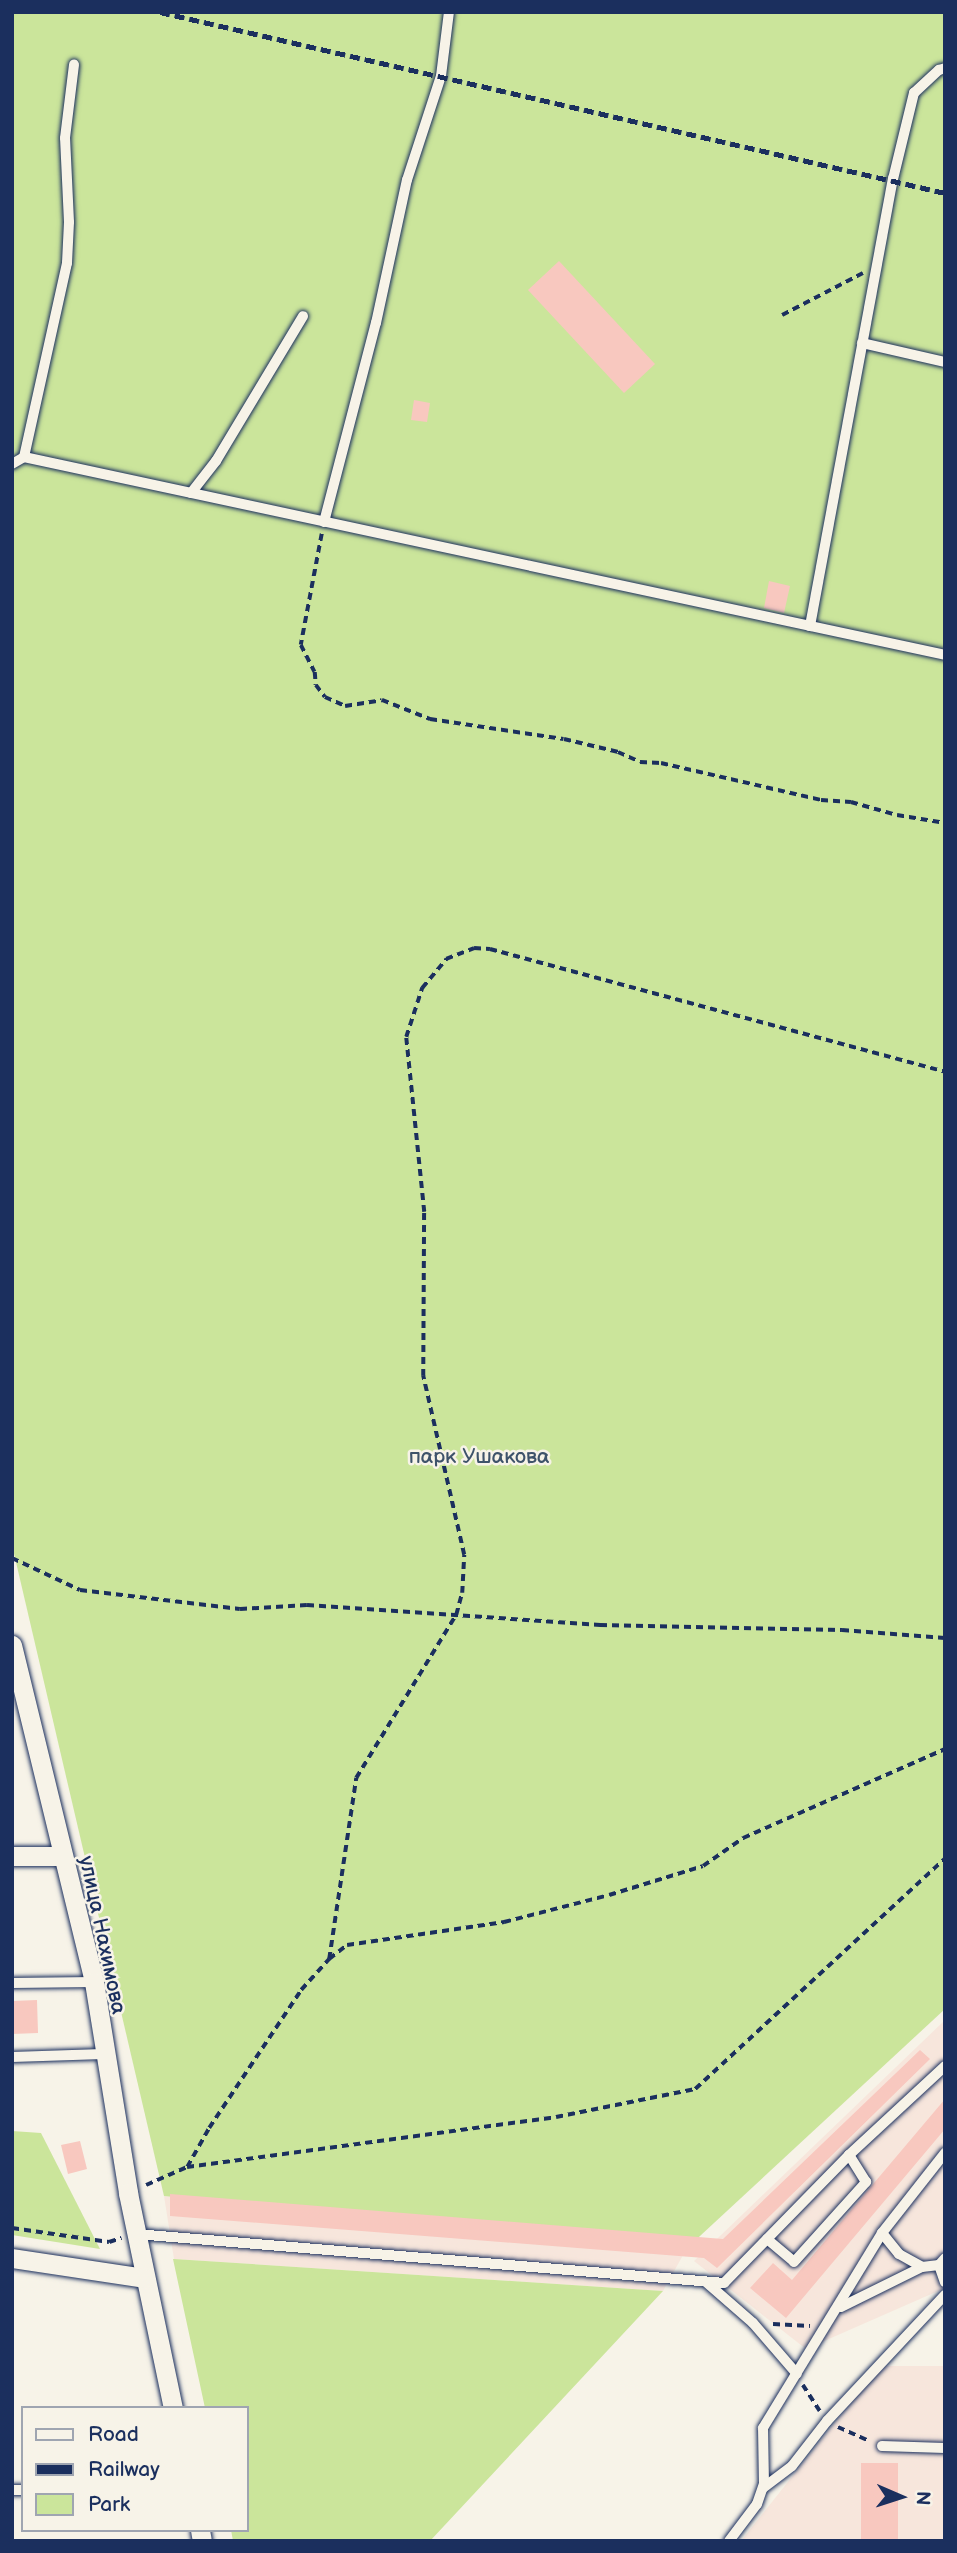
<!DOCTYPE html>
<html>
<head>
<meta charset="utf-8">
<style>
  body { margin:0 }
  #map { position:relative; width:957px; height:2553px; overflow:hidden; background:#f7f3e8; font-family:"Balsamiq Sans",sans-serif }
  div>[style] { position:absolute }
  .built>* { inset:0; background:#f7e6dc }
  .green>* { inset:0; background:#cbe59b }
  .building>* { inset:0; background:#f8c8bf }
  .path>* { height:3.5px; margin-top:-1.75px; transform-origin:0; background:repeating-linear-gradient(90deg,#1b2f5e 0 7px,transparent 0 12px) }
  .roads { filter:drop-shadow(0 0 2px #1b2f5e) drop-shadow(0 0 2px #1b2f5e) }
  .lane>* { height:10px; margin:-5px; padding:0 5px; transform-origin:5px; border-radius:5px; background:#f7f3e8 }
  .street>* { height:19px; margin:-9.5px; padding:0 9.5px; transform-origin:9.5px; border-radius:9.5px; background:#f7f3e8 }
  .rail>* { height:5px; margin-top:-2.5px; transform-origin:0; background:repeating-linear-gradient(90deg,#1b2f5e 0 10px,transparent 0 15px) }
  span { translate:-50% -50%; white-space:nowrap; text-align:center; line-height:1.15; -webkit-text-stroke:5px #f7f3e8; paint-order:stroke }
  .park-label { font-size:21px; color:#3e536a }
  .street-label { font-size:21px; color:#1b2f5e }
  .frame { position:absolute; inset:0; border:14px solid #1b2f5e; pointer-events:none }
  .legend { position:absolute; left:21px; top:2406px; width:228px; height:126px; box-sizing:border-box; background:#f7f3e8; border:2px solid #9fa5b1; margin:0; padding:9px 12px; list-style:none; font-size:21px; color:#1b2f5e }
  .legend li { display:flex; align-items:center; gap:14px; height:35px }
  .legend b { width:35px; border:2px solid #9fa5b1 }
  .north { position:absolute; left:866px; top:2462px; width:70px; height:70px; -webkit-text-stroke:5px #f7f3e8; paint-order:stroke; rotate:93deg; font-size:19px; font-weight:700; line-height:28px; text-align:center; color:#1b2f5e }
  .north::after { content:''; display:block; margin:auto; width:24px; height:32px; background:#1b2f5e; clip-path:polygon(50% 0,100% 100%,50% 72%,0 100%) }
</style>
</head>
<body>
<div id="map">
  <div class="built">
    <div style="clip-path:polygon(945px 2020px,945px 2288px,806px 2349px,694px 2261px)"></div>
    <div style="clip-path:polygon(164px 2196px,687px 2248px,663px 2291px,174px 2259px)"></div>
    <div style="clip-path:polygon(880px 2366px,945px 2366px,945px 2541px,741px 2541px)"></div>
  </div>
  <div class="green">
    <div style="clip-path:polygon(12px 12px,945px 12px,945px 2009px,687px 2248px,164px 2196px,12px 1545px)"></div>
    <div style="clip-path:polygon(12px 2131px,41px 2133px,100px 2249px,12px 2235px)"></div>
    <div style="clip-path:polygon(173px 2259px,174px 2259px,663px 2291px,430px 2541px,233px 2541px,231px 2530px,247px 2530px,247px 2408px,205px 2408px)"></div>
  </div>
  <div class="building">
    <div style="clip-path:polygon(559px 261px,655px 364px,624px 393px,528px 290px)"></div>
    <div style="clip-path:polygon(414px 400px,430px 403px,427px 422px,411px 420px)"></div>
    <div style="clip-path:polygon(769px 581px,790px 586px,784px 613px,764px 608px)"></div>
    <div style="clip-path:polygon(37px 2000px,38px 2033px,12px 2034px,12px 2001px)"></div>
    <div style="clip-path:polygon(920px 2050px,930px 2059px,717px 2268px,704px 2258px,170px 2216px,170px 2194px,723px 2239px)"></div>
    <div style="clip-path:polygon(945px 2099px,945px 2129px,786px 2318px,750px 2288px,773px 2263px,792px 2280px)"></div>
    <div style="clip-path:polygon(80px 2141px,87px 2169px,68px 2174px,61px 2145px)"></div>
    <div style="clip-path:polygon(861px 2463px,898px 2463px,898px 2541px,861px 2541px)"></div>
  </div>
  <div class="path">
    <div style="left:782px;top:315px;width:91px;rotate:-27.4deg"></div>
    <div style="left:322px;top:534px;width:113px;rotate:100.7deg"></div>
    <div style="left:301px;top:645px;width:30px;rotate:63deg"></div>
    <div style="left:315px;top:672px;width:13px;rotate:86deg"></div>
    <div style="left:316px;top:685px;width:15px;rotate:53deg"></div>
    <div style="left:325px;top:697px;width:22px;rotate:24deg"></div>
    <div style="left:345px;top:706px;width:37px;rotate:-9deg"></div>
    <div style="left:382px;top:700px;width:52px;rotate:21.6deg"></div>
    <div style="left:430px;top:719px;width:135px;rotate:8.5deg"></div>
    <div style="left:564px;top:739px;width:56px;rotate:13.5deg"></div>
    <div style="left:618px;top:752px;width:24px;rotate:24deg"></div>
    <div style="left:640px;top:762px;width:21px;rotate:3deg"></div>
    <div style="left:661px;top:763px;width:164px;rotate:13deg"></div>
    <div style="left:821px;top:800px;width:30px;rotate:4deg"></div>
    <div style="left:851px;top:802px;width:48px;rotate:15.8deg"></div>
    <div style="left:897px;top:815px;width:49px;rotate:9.5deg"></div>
    <div style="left:12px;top:1558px;width:75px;rotate:25.2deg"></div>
    <div style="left:80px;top:1590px;width:161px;rotate:6.8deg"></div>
    <div style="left:240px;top:1609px;width:67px;rotate:-3.4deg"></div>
    <div style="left:307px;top:1605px;width:294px;rotate:3.9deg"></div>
    <div style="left:600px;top:1625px;width:242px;rotate:1.2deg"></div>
    <div style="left:842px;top:1630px;width:103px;rotate:4.4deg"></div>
    <div style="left:329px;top:1959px;width:183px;rotate:-81.5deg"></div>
    <div style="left:356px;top:1778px;width:191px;rotate:-58.5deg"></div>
    <div style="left:456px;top:1615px;width:23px;rotate:-75deg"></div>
    <div style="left:462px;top:1593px;width:38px;rotate:-87deg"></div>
    <div style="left:464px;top:1555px;width:184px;rotate:-102.9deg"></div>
    <div style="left:423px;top:1376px;width:164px;rotate:-89.7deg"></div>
    <div style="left:424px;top:1212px;width:176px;rotate:-95.9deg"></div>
    <div style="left:406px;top:1037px;width:52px;rotate:-71.9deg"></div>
    <div style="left:422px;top:988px;width:38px;rotate:-50deg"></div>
    <div style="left:446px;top:959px;width:30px;rotate:-21deg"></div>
    <div style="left:474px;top:948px;width:16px;rotate:4deg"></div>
    <div style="left:490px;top:949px;width:471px;rotate:15.1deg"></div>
    <div style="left:187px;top:2167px;width:372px;rotate:-7.7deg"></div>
    <div style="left:556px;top:2117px;width:142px;rotate:-11.4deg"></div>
    <div style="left:695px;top:2089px;width:340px;rotate:-42.7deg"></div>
    <div style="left:146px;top:2185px;width:45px;rotate:-23.7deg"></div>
    <div style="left:187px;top:2167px;width:45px;rotate:-60.6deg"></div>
    <div style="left:209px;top:2128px;width:166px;rotate:-56.3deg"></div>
    <div style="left:301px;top:1990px;width:42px;rotate:-47.9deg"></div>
    <div style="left:329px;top:1959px;width:23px;rotate:-38deg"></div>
    <div style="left:347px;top:1945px;width:159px;rotate:-8.3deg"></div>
    <div style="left:504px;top:1922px;width:108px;rotate:-14.4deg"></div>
    <div style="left:609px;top:1895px;width:98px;rotate:-17.1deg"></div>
    <div style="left:703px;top:1866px;width:49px;rotate:-35deg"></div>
    <div style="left:743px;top:1838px;width:221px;rotate:-23.8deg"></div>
    <div style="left:12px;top:2228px;width:98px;rotate:8.2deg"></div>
    <div style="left:109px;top:2242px;width:13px;rotate:-18deg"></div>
    <div style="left:773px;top:2324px;width:37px;rotate:3deg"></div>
    <div style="left:803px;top:2385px;width:31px;rotate:57deg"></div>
    <div style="left:838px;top:2427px;width:35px;rotate:24deg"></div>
  </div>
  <div class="roads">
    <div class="lane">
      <div style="left:862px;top:343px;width:85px;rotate:12.9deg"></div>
      <div style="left:24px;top:457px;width:199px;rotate:-77.5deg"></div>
      <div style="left:67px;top:263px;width:41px;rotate:-87.2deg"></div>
      <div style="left:69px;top:222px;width:84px;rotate:-92.7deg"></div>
      <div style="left:65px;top:138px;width:74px;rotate:-83deg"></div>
      <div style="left:12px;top:464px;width:14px;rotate:-30deg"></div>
      <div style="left:24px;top:457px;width:804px;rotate:12.13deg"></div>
      <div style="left:810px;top:626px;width:455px;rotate:-79.5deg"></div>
      <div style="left:893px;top:179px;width:89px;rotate:-76.3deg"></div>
      <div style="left:914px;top:93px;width:34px;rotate:-43deg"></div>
      <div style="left:939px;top:70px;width:6px;rotate:-18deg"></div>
      <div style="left:191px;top:493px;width:41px;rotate:-52deg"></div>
      <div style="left:216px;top:461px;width:169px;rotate:-59deg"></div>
      <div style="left:324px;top:522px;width:206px;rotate:-75.4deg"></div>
      <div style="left:376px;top:323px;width:146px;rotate:-77.8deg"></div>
      <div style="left:407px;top:180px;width:109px;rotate:-71.9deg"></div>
      <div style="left:441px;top:76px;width:64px;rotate:-82.9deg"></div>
      <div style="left:810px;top:626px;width:138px;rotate:12.1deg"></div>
      <div style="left:12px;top:1983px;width:82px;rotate:-0.7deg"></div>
      <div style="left:12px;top:2057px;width:91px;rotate:-1.9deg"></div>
      <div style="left:882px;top:2233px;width:27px;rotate:51deg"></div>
      <div style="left:899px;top:2254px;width:26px;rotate:29deg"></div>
      <div style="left:922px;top:2267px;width:17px;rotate:-7deg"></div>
      <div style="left:939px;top:2265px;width:9px;rotate:-49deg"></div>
      <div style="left:136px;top:2234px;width:590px;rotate:4.76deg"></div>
      <div style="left:724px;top:2283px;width:179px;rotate:-45.7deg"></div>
      <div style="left:849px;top:2155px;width:131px;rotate:-42.8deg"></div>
      <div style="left:767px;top:2239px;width:35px;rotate:40deg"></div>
      <div style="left:794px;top:2262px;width:108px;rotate:-48deg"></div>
      <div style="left:866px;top:2182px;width:32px;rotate:-122deg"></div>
      <div style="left:939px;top:2265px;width:18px;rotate:71deg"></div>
      <div style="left:706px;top:2282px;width:62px;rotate:41.1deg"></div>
      <div style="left:753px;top:2323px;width:67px;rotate:49.2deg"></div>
      <div style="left:841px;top:2307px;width:90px;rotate:-26.3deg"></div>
      <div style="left:882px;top:2446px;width:63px;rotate:1.8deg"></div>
      <div style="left:763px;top:2488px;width:36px;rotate:-37deg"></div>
      <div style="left:792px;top:2466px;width:57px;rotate:-52.1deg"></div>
      <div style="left:827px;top:2421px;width:173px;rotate:-46.9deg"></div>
      <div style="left:12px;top:2490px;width:11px"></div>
      <div style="left:729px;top:2541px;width:46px;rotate:-52.9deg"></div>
      <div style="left:757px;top:2504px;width:21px;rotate:-71deg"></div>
      <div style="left:764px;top:2484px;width:56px;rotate:-91deg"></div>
      <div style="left:763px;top:2428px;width:228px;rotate:-58.6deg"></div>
      <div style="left:882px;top:2233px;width:102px;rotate:-51.8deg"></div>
    </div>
    <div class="street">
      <div style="left:12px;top:1645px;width:347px;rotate:76.3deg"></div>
      <div style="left:94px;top:1982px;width:214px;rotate:80.8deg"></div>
      <div style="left:128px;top:2193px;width:220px;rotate:78.2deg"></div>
      <div style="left:12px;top:1856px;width:50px"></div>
      <div style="left:12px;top:2258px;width:134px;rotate:8.6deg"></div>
      <div style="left:200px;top:2530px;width:11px;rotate:80deg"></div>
    </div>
  </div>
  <div class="rail">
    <div style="left:160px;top:12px;width:806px;rotate:12.98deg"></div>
  </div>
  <div class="park-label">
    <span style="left:479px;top:1457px">парк Ушакова</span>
  </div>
  <div class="street-label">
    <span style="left:102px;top:1935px;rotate:78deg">улица Нахимова</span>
  </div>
  <div class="frame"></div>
  <ul class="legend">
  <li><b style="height:9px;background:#f7f3e8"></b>Road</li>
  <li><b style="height:9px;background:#1b2f5e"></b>Railway</li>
  <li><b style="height:19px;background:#cbe59b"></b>Park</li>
  </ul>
  <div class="north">N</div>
</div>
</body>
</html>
